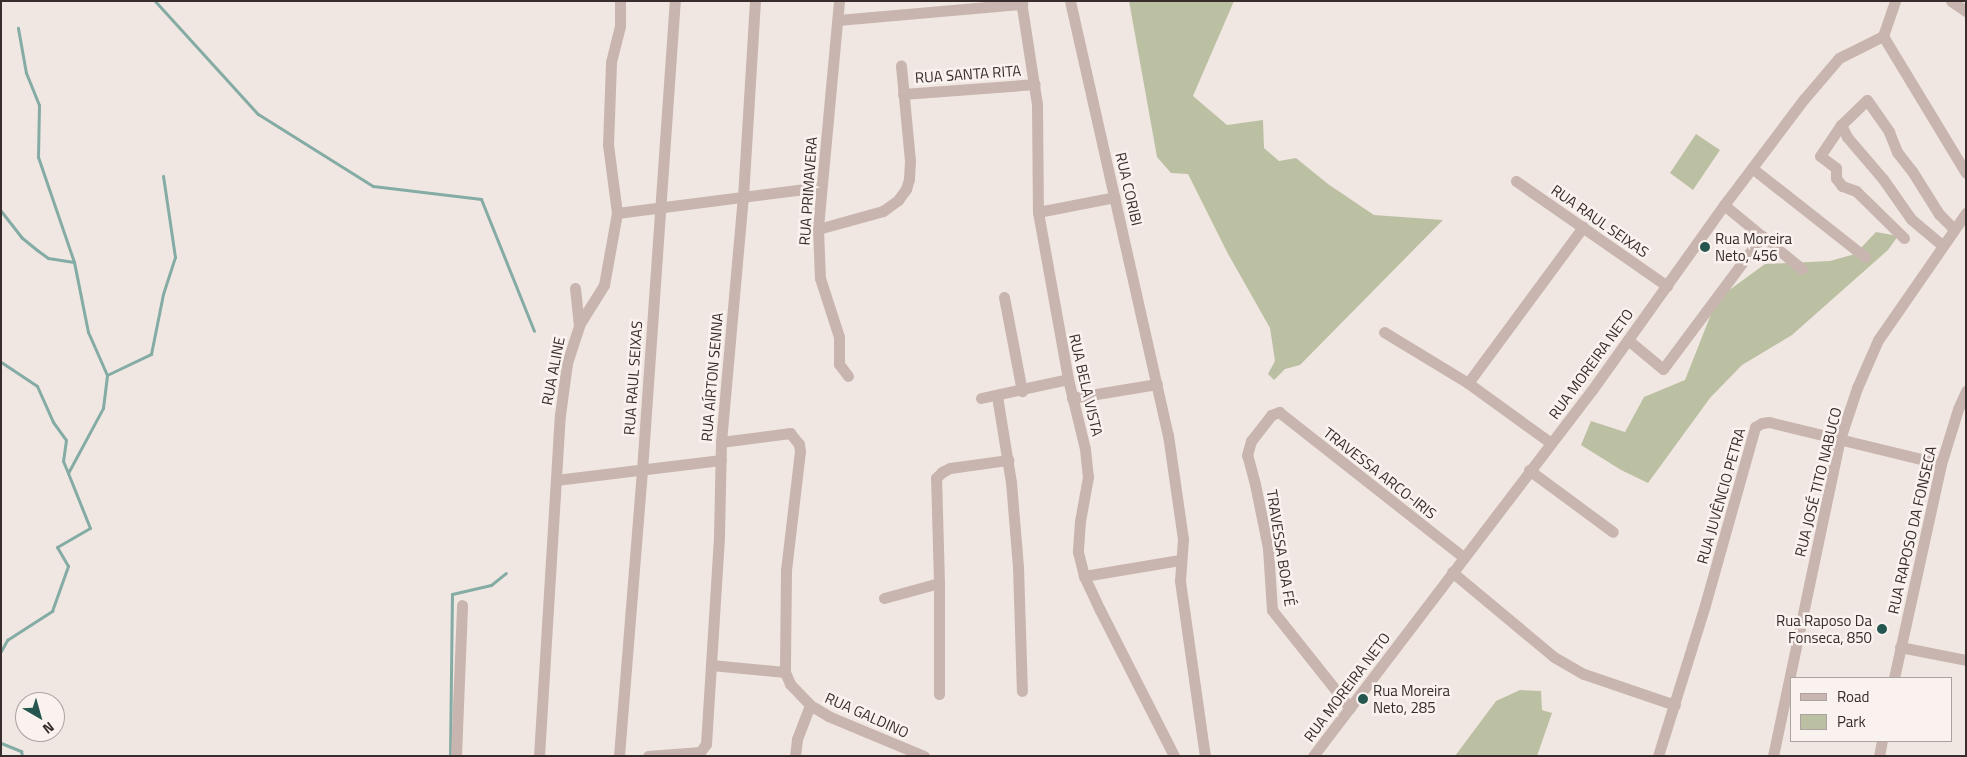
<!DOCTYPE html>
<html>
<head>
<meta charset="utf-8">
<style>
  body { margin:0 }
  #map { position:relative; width:1967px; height:757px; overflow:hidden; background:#f1e7e2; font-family:"Titillium Web",sans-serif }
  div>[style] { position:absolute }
  .green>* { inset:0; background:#bcc0a3 }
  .stream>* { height:3px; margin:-1.5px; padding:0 1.5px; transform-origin:1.5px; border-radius:1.5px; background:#84aca5 }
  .minor>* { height:11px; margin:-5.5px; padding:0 5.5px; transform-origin:5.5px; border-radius:5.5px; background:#c9b5af }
  .dots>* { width:14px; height:14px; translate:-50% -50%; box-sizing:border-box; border:2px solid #f9f2ee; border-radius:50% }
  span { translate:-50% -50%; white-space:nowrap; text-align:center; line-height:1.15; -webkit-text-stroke:5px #f9f2ee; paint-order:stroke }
  .street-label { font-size:15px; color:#382d2c }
  .poi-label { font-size:15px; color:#382d2c }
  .left { translate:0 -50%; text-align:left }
  .right { translate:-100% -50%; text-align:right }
  .frame { position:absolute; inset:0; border:2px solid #382d2c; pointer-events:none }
  .legend { position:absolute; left:1790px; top:677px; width:162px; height:65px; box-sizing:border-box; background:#f9f2ee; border:1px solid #aca3a0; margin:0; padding:6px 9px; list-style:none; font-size:15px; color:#382d2c }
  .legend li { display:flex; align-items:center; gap:10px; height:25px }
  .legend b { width:25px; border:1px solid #aca3a0 }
  .north { position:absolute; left:15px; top:692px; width:50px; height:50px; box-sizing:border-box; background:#f9f2ee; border:1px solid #aca3a0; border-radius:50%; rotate:142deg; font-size:14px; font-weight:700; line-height:20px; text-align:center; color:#382d2c }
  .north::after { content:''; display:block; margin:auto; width:18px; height:22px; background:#25564f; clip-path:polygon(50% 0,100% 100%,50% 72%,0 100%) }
</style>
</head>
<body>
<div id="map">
  <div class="green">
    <div style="clip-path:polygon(1129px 1px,1234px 1px,1193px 96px,1227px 125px,1263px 120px,1264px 148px,1279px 161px,1296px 158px,1328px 184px,1374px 215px,1443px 220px,1300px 365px,1285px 369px,1274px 380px,1268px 374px,1275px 361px,1270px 328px,1227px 252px,1188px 174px,1171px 173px,1157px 157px)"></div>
    <div style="clip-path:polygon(1696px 134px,1720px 150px,1693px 190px,1670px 173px)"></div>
    <div style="clip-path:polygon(1876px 232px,1898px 236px,1888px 250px,1792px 335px,1742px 365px,1710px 398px,1648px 483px,1621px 470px,1581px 445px,1591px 421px,1625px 432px,1644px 397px,1685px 380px,1717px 299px,1765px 264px,1830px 261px,1855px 254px)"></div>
    <div style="clip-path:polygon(1520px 690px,1541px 691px,1542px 710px,1552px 713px,1537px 756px,1455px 756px,1496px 701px)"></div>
  </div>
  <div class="stream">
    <div style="left:155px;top:1px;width:153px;rotate:47.7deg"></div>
    <div style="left:258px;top:114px;width:136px;rotate:32.1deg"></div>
    <div style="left:373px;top:186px;width:109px;rotate:6.9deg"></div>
    <div style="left:481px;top:199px;width:142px;rotate:68.1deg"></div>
    <div style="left:1px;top:211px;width:33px;rotate:52deg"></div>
    <div style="left:21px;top:237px;width:21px;rotate:39deg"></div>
    <div style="left:37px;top:250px;width:14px;rotate:36deg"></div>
    <div style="left:48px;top:258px;width:26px;rotate:9deg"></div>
    <div style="left:1px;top:362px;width:43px;rotate:33.7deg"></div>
    <div style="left:37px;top:386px;width:39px;rotate:66deg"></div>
    <div style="left:53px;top:422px;width:22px;rotate:54deg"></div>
    <div style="left:66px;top:440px;width:21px;rotate:98deg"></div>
    <div style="left:63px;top:461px;width:13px;rotate:67deg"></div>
    <div style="left:107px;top:375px;width:49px;rotate:-25.5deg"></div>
    <div style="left:151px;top:354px;width:61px;rotate:-78.7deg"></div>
    <div style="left:163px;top:294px;width:39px;rotate:-72deg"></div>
    <div style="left:175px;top:257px;width:82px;rotate:-98.4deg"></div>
    <div style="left:1px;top:651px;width:13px;rotate:-61deg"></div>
    <div style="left:7px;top:640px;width:54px;rotate:-32.8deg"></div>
    <div style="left:52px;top:611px;width:48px;rotate:-70.4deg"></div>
    <div style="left:68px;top:566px;width:22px;rotate:-120deg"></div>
    <div style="left:57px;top:547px;width:38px;rotate:-30deg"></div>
    <div style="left:90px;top:528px;width:59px;rotate:-111.8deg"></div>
    <div style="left:68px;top:473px;width:74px;rotate:-61.7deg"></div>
    <div style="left:103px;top:408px;width:33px;rotate:-83deg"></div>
    <div style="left:107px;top:375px;width:47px;rotate:-113.8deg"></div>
    <div style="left:88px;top:332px;width:71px;rotate:-101.3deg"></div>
    <div style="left:74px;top:262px;width:111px;rotate:-108.9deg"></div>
    <div style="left:38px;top:157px;width:52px;rotate:-88.9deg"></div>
    <div style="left:39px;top:105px;width:35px;rotate:-112deg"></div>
    <div style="left:26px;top:73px;width:46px;rotate:-100.1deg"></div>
    <div style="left:1px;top:743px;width:22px;rotate:22deg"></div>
    <div style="left:21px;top:751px;width:5px;rotate:79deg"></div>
    <div style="left:450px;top:756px;width:162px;rotate:-89.3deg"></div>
    <div style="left:452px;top:594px;width:40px;rotate:-13deg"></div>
    <div style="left:491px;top:585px;width:19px;rotate:-39deg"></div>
  </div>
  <div class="minor">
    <div style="left:839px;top:1px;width:229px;rotate:95.3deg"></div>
    <div style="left:818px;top:229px;width:49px;rotate:87.7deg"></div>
    <div style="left:820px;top:278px;width:62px;rotate:72.1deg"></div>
    <div style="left:839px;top:337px;width:27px;rotate:90deg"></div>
    <div style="left:839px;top:364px;width:15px;rotate:53deg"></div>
    <div style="left:1021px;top:1px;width:104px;rotate:81.2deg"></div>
    <div style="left:1037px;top:104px;width:108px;rotate:89.5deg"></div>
    <div style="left:1038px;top:212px;width:170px;rotate:79.8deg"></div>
    <div style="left:1068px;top:379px;width:72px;rotate:76.3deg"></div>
    <div style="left:1085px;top:449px;width:28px;rotate:84deg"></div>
    <div style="left:1088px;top:477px;width:45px;rotate:100.3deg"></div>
    <div style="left:1080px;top:521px;width:31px;rotate:94deg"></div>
    <div style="left:1078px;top:552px;width:25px;rotate:76deg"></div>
    <div style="left:1084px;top:576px;width:38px;rotate:65deg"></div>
    <div style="left:1100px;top:610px;width:164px;rotate:63.1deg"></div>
    <div style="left:1070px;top:1px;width:445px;rotate:77.3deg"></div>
    <div style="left:1168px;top:435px;width:105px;rotate:81.8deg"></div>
    <div style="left:1183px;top:539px;width:42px;rotate:94.1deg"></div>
    <div style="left:1180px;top:581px;width:177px;rotate:81.9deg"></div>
    <div style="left:1951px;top:1px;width:18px;rotate:34deg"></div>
    <div style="left:838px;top:20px;width:185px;rotate:-5deg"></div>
    <div style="left:1883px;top:36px;width:160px;rotate:58.8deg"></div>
    <div style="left:903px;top:94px;width:132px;rotate:-4.3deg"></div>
    <div style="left:1841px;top:125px;width:13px;rotate:63deg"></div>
    <div style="left:1847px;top:137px;width:55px;rotate:49.4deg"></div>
    <div style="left:1883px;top:179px;width:49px;rotate:55deg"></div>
    <div style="left:1911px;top:219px;width:40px;rotate:40deg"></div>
    <div style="left:1752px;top:168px;width:144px;rotate:38.2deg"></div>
    <div style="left:1516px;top:181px;width:184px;rotate:34.8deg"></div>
    <div style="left:1724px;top:205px;width:101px;rotate:39.4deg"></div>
    <div style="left:1038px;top:212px;width:78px;rotate:-11deg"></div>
    <div style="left:617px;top:213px;width:205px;rotate:-7.3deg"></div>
    <div style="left:818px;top:229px;width:67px;rotate:-15.5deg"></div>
    <div style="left:883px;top:211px;width:19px;rotate:-36deg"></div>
    <div style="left:898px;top:200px;width:14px;rotate:-54deg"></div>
    <div style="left:906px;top:189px;width:10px;rotate:-73deg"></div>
    <div style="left:909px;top:179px;width:18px;rotate:-87deg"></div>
    <div style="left:910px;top:161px;width:96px;rotate:-95.4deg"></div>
    <div style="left:1904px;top:238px;width:67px;rotate:-135.6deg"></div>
    <div style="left:1856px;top:191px;width:15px;rotate:-160deg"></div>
    <div style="left:1842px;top:186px;width:10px;rotate:-127deg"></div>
    <div style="left:1836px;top:178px;width:10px;rotate:-90deg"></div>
    <div style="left:1836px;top:168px;width:20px;rotate:-143deg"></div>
    <div style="left:1820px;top:156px;width:37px;rotate:-56deg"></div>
    <div style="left:1841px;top:125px;width:36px;rotate:-44deg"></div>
    <div style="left:1867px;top:100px;width:39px;rotate:55deg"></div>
    <div style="left:1889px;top:132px;width:22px;rotate:68deg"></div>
    <div style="left:1897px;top:152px;width:24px;rotate:52deg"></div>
    <div style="left:1912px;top:171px;width:51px;rotate:57.9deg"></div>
    <div style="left:1939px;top:214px;width:21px;rotate:45deg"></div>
    <div style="left:575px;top:288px;width:37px;rotate:84deg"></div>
    <div style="left:1004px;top:297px;width:96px;rotate:79.2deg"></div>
    <div style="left:1384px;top:332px;width:98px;rotate:31.3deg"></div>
    <div style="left:1468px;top:383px;width:102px;rotate:35.9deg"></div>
    <div style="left:1628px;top:340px;width:45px;rotate:39.6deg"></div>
    <div style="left:1663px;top:369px;width:166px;rotate:-53.3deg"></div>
    <div style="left:1468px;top:383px;width:194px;rotate:-53.6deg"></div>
    <div style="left:997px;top:396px;width:87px;rotate:80.8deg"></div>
    <div style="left:1011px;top:482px;width:85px;rotate:85.3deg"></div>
    <div style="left:1018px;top:567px;width:124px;rotate:88.2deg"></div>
    <div style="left:981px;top:398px;width:89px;rotate:-12.3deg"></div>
    <div style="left:1072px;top:398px;width:86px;rotate:-9.4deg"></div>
    <div style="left:721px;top:442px;width:70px;rotate:-7.4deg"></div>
    <div style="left:790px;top:433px;width:14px;rotate:51deg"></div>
    <div style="left:799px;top:444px;width:7px;rotate:82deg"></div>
    <div style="left:800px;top:451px;width:120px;rotate:96.7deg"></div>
    <div style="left:786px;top:570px;width:102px;rotate:90.6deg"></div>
    <div style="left:785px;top:672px;width:13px;rotate:67deg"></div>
    <div style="left:790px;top:684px;width:29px;rotate:46deg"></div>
    <div style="left:810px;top:705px;width:21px;rotate:31deg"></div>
    <div style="left:828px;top:716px;width:104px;rotate:22.6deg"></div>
    <div style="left:1529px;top:470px;width:104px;rotate:36.4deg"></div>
    <div style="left:556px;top:480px;width:166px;rotate:-6.9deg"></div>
    <div style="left:1452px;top:572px;width:133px;rotate:39.8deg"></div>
    <div style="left:1554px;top:657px;width:34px;rotate:30deg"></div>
    <div style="left:1584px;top:674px;width:96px;rotate:18.8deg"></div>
    <div style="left:1084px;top:576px;width:97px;rotate:-9.5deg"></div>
    <div style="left:884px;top:598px;width:57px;rotate:-15.3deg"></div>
    <div style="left:1900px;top:647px;width:67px;rotate:11.1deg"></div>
    <div style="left:711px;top:665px;width:74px;rotate:5.4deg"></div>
    <div style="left:1894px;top:678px;width:219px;rotate:-77.6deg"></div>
    <div style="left:1941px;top:464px;width:58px;rotate:-72.8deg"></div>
    <div style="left:1958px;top:409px;width:20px;rotate:-66deg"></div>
    <div style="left:939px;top:694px;width:111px;rotate:-90deg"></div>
    <div style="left:939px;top:583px;width:105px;rotate:-91.6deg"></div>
    <div style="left:936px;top:478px;width:8px;rotate:-45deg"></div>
    <div style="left:942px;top:472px;width:9px;rotate:-27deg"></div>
    <div style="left:950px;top:468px;width:59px;rotate:-7.9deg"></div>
    <div style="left:1350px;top:708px;width:125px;rotate:-128.5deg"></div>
    <div style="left:1272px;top:610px;width:62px;rotate:-93.7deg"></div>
    <div style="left:1268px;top:548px;width:65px;rotate:-101.5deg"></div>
    <div style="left:1255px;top:484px;width:30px;rotate:-105deg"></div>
    <div style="left:1247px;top:455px;width:15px;rotate:-74deg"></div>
    <div style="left:1251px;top:441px;width:33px;rotate:-52deg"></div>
    <div style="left:1271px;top:415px;width:9px;rotate:-21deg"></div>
    <div style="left:1279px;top:412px;width:234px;rotate:38.2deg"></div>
    <div style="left:456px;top:756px;width:151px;rotate:-87.7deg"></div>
    <div style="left:539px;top:756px;width:342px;rotate:-86.5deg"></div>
    <div style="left:560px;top:415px;width:52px;rotate:-82.3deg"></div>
    <div style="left:567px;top:363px;width:40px;rotate:-72deg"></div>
    <div style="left:579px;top:325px;width:47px;rotate:-58deg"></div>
    <div style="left:604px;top:285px;width:73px;rotate:-79.8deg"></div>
    <div style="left:617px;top:213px;width:69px;rotate:-97.5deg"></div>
    <div style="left:608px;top:145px;width:83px;rotate:-87.9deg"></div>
    <div style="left:611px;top:62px;width:37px;rotate:-76deg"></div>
    <div style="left:620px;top:26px;width:25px;rotate:-90deg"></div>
    <div style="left:619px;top:756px;width:287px;rotate:-85.4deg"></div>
    <div style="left:642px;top:470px;width:470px;rotate:-86deg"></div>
    <div style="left:648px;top:756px;width:52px;rotate:-4.4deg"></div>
    <div style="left:700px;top:752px;width:10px;rotate:-53deg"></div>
    <div style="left:706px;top:744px;width:208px;rotate:-86.4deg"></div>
    <div style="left:719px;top:536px;width:94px;rotate:-88.8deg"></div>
    <div style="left:721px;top:442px;width:246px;rotate:-84.9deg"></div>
    <div style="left:743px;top:197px;width:196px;rotate:-86.5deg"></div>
    <div style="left:795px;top:756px;width:17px;rotate:-83deg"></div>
    <div style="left:797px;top:739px;width:36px;rotate:-69deg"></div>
    <div style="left:1313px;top:756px;width:460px;rotate:-52.7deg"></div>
    <div style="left:1592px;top:390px;width:232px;rotate:-54.5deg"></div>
    <div style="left:1727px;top:201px;width:128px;rotate:-53deg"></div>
    <div style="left:1804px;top:99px;width:54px;rotate:-49.5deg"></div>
    <div style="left:1839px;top:58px;width:49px;rotate:-26.6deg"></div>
    <div style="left:1883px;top:36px;width:37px;rotate:-71deg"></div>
    <div style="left:1658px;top:756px;width:158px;rotate:-72.7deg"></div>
    <div style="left:1705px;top:605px;width:185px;rotate:-74.3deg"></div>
    <div style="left:1755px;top:427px;width:8px;rotate:-30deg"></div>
    <div style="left:1762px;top:423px;width:7px;rotate:-8deg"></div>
    <div style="left:1769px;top:422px;width:177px;rotate:13.7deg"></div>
    <div style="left:1773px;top:756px;width:324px;rotate:-78.1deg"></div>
    <div style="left:1840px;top:439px;width:54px;rotate:-71.6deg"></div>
    <div style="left:1857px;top:388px;width:52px;rotate:-66.4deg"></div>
    <div style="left:1878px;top:340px;width:155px;rotate:-55.3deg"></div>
    <div style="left:1879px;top:756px;width:15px;rotate:-79deg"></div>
  </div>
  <div class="dots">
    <div style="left:1705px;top:247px;background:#25564f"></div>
    <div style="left:1882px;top:629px;background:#25564f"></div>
    <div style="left:1363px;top:699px;background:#25564f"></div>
  </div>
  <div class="street-label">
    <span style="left:968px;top:74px;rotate:-4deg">RUA SANTA RITA</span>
    <span style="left:1129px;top:189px;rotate:77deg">RUA CORIBI</span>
    <span style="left:808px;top:191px;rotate:-86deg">RUA PRIMAVERA</span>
    <span style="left:1600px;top:221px;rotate:35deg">RUA RAUL SEIXAS</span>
    <span style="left:1591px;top:364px;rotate:-54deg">RUA MOREIRA NETO</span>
    <span style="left:553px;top:371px;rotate:-79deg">RUA ALINE</span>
    <span style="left:712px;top:377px;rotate:-85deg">RUA AÍRTON SENNA</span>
    <span style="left:633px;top:378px;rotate:-86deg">RUA RAUL SEIXAS</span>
    <span style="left:1086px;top:385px;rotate:77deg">RUA BELA VISTA</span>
    <span style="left:1380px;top:473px;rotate:38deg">TRAVESSA ARCO-IRIS</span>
    <span style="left:1818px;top:482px;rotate:-76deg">RUA JOSÉ TITO NABUCO</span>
    <span style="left:1721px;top:496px;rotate:-74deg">RUA JUVÊNCIO PETRA</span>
    <span style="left:1912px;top:530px;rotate:-77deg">RUA RAPOSO DA FONSECA</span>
    <span style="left:1281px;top:548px;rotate:81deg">TRAVESSA BOA FÉ</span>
    <span style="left:1347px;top:687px;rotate:-53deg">RUA MOREIRA NETO</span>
    <span style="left:867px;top:715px;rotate:24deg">RUA GALDINO</span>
  </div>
  <div class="poi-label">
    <span class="left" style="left:1715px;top:247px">Rua Moreira<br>Neto, 456</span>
    <span class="right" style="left:1872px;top:629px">Rua Raposo Da<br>Fonseca, 850</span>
    <span class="left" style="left:1373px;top:699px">Rua Moreira<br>Neto, 285</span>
  </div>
  <div class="frame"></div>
  <ul class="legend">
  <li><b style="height:6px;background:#c9b5af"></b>Road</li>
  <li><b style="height:14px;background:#bcc0a3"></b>Park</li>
  </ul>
  <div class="north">N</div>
</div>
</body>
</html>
